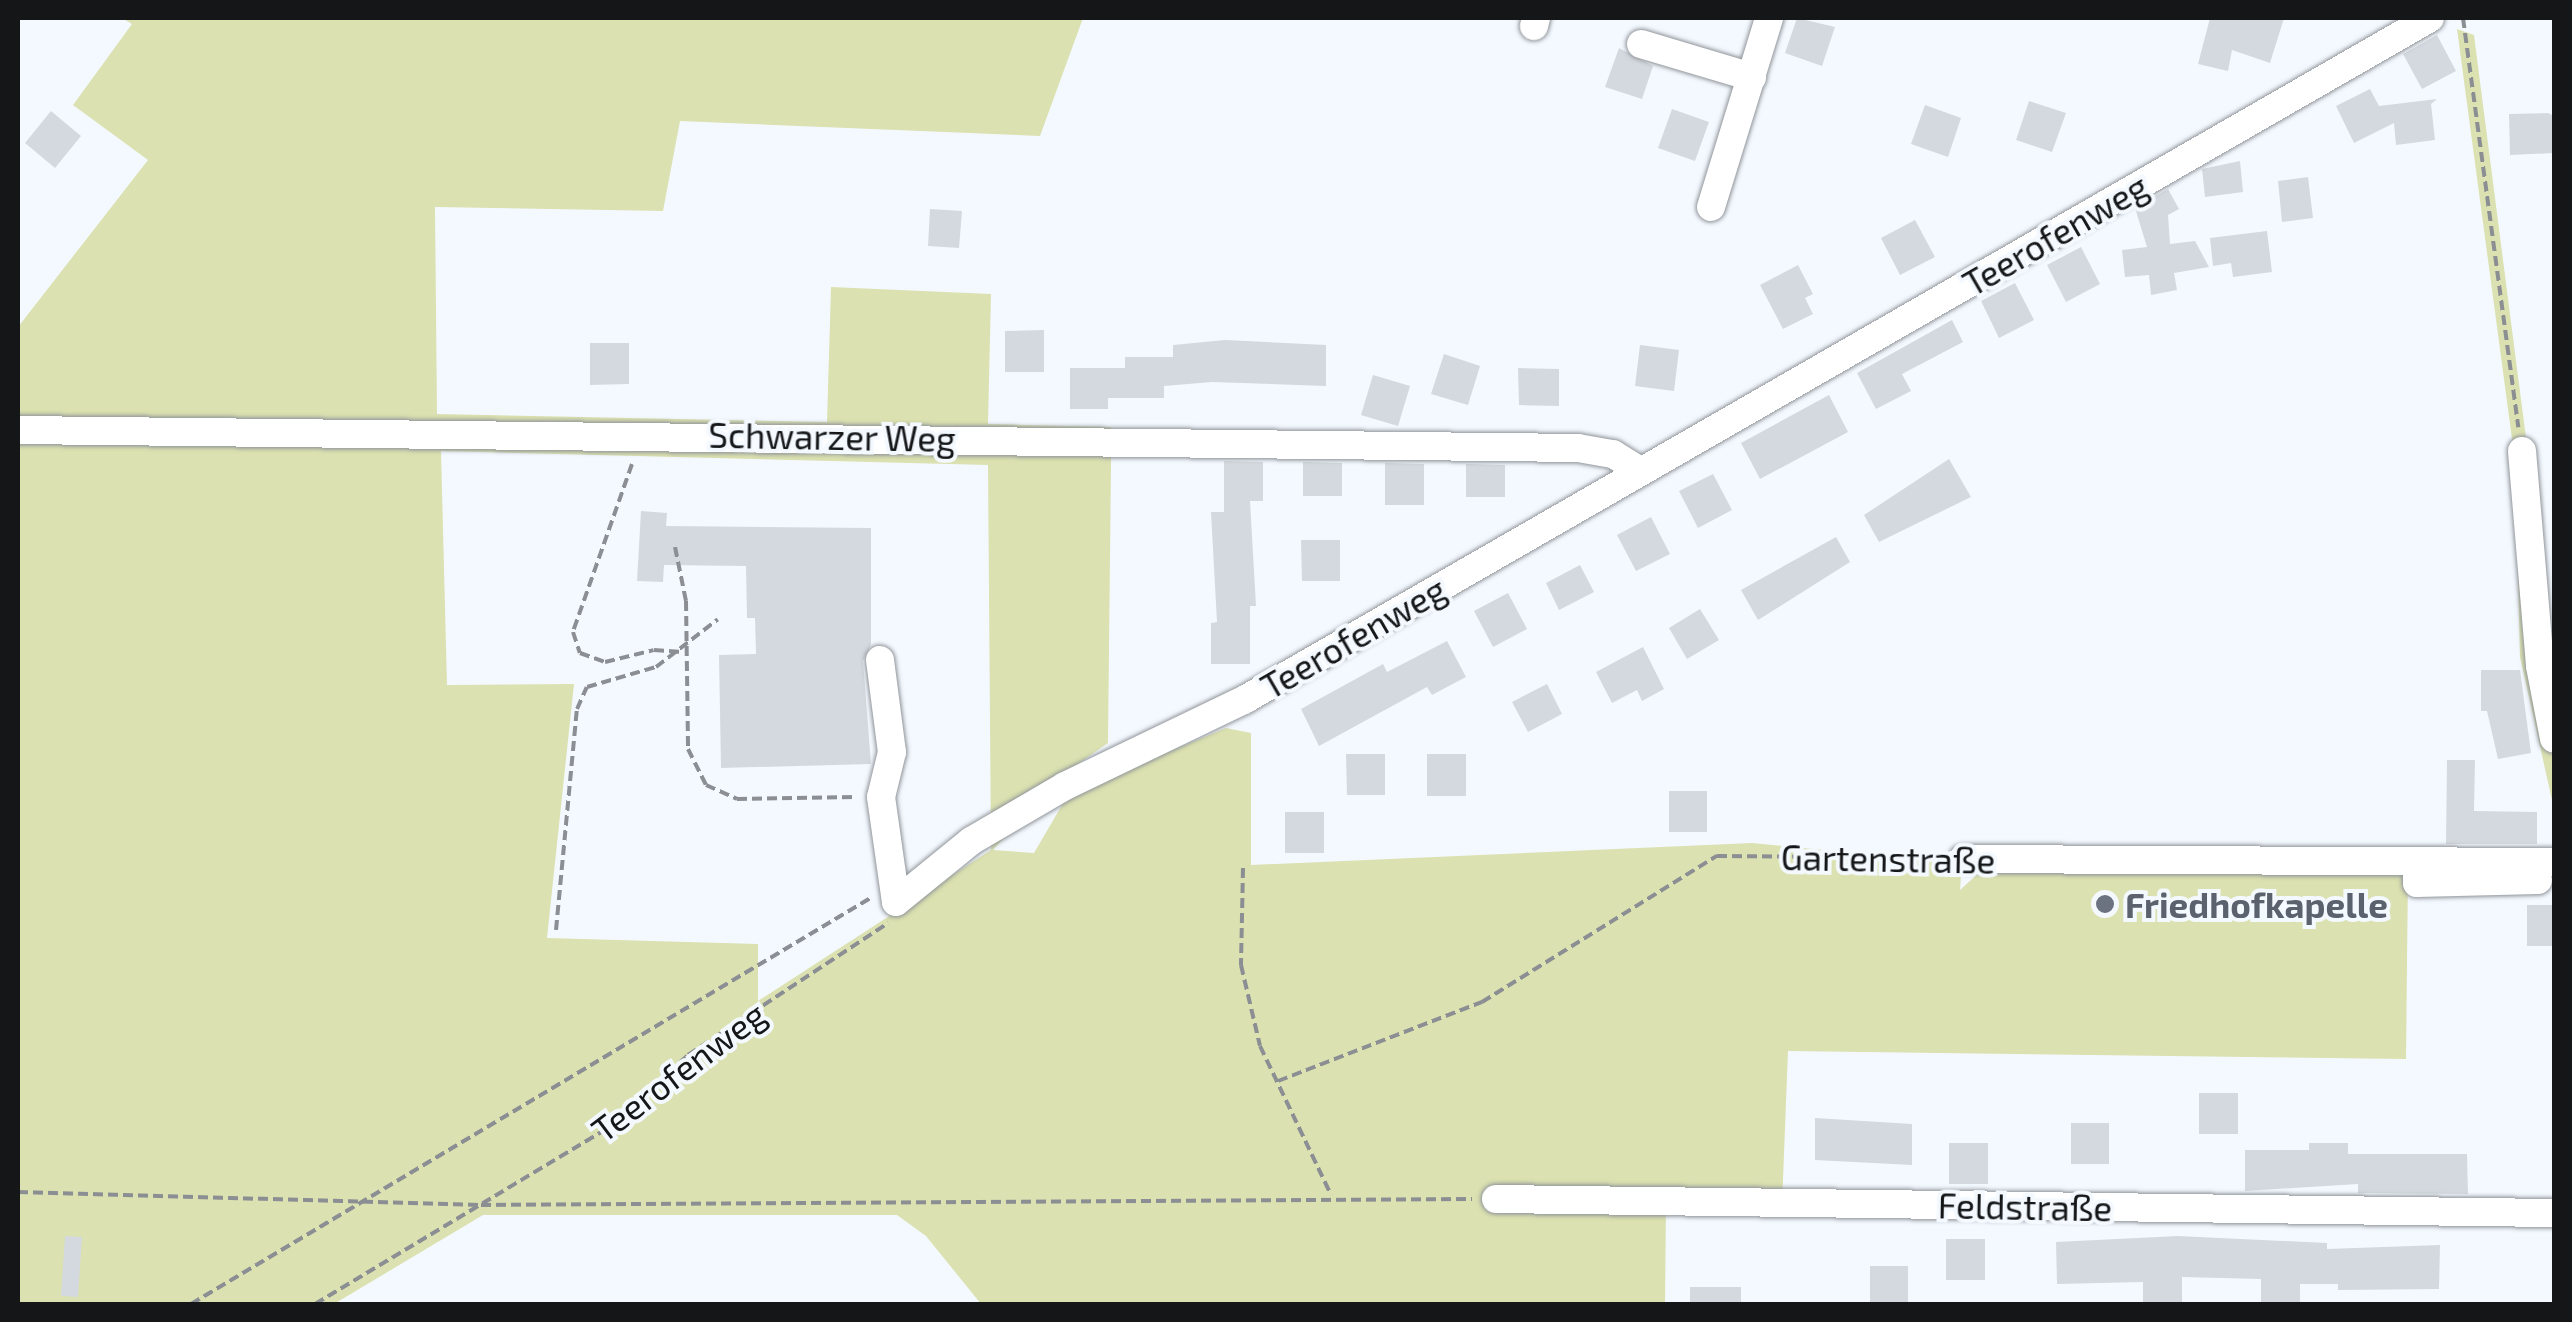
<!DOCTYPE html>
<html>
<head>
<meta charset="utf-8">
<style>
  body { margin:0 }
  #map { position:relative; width:2572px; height:1322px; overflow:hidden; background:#f4f9ff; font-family:"Exo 2",sans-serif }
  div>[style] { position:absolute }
  .green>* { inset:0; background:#dbe1b0 }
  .building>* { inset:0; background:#d4d9df }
  .path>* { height:4px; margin-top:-2px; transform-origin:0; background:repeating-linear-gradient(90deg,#8b8e92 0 10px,transparent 0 15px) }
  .roads { filter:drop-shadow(0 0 2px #90959a) drop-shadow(0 0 2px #90959a) }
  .minor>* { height:28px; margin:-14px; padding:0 14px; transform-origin:14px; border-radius:14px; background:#fff }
  .dots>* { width:28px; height:28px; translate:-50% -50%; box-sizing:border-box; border:5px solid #f4f9ff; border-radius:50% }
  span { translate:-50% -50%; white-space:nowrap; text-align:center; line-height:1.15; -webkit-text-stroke:8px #f4f9ff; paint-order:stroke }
  .street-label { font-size:35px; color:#141618 }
  .worship-label { font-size:35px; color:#5b616d; font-weight:700 }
  .left { translate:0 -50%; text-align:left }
  .frame { position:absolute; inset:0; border:20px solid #141618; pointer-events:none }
</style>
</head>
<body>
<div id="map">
  <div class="green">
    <div style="clip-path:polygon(evenodd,122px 18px,1083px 18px,1040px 136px,680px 121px,663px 211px,435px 207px,437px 414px,827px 422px,831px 287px,991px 294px,988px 424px,1111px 427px,1111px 464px,1108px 743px,1059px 777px,993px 850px,1034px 853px,1069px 793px,1226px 728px,1251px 733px,1251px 865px,1752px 843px,1962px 863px,1960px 890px,1984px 868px,2408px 871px,2406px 1059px,1788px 1051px,1782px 1205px,1666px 1206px,1665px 1304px,981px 1304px,926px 1236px,897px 1215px,483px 1215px,334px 1304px,18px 1304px,18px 327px,148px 160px,73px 105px,132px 24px,122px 18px,441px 451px,988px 465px,991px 850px,758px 1001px,758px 944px,547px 938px,574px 684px,447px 685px,441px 451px)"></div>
    <div style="clip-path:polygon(2457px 29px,2474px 35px,2554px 655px,2554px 809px,2520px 657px,2515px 461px)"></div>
  </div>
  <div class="building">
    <div style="clip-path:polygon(1797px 18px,1835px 27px,1822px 66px,1785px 53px)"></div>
    <div style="clip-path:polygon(2210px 18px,2284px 18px,2270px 63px,2232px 50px,2228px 71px,2198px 64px)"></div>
    <div style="clip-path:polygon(2437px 35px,2456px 71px,2422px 89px,2403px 54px)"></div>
    <div style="clip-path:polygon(1619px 48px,1653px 66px,1642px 99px,1605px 87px)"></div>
    <div style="clip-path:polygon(2370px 89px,2379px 106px,2437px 99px,2431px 104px,2435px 140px,2396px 145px,2394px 123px,2354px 143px,2336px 106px)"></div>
    <div style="clip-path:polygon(2029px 101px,2066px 113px,2052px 152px,2016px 140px)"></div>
    <div style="clip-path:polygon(1925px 105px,1961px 118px,1948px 157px,1911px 144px)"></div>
    <div style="clip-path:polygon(1672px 109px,1709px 122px,1695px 161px,1658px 148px)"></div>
    <div style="clip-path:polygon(51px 111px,81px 136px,55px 168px,25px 143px)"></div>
    <div style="clip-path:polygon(2548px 113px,2554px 116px,2554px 153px,2510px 155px,2509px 114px)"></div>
    <div style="clip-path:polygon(2240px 161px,2243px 192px,2205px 197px,2202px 169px)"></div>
    <div style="clip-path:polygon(2308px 177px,2313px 218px,2282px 222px,2278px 181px)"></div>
    <div style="clip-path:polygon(2168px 189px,2179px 209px,2168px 215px,2170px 244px,2195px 241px,2209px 267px,2174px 273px,2177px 290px,2151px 295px,2149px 275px,2125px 277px,2122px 250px,2147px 247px,2135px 208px)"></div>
    <div style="clip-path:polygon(930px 209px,962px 211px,959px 248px,928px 246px)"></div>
    <div style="clip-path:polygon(1915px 220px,1935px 257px,1900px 275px,1881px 238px)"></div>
    <div style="clip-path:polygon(2267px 231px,2272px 272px,2233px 277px,2231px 263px,2213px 266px,2210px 238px)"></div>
    <div style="clip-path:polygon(2081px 247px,2100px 284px,2066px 302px,2047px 265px)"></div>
    <div style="clip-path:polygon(1798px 265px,1813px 294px,1805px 298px,1813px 314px,1783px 329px,1760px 285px)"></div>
    <div style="clip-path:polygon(2015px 283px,2034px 320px,1999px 338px,1981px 301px)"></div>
    <div style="clip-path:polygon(1952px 320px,1963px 342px,1902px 374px,1911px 391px,1876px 409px,1857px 373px)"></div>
    <div style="clip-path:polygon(1044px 330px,1044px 372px,1005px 372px,1005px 331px)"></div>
    <div style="clip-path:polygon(1225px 340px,1326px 345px,1326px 386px,1212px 382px,1164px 386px,1164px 398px,1108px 398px,1108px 409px,1070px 409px,1070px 368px,1125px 368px,1125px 357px,1173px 357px,1173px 345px)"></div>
    <div style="clip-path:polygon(590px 343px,629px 343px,629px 384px,590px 385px)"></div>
    <div style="clip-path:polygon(1640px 345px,1679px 350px,1674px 391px,1635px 386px)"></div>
    <div style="clip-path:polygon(1444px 354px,1480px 366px,1468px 405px,1431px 394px)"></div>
    <div style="clip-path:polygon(1518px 368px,1559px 369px,1559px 406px,1519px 405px)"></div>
    <div style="clip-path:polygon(1373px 375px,1410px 386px,1398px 426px,1361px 415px)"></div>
    <div style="clip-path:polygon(1829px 395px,1848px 432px,1760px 479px,1741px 443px)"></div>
    <div style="clip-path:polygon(1949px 459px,1971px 497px,1879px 542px,1864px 515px)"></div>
    <div style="clip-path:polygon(1224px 461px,1263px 462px,1263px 501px,1250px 501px,1256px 606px,1250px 606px,1250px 664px,1211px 664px,1211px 623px,1217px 622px,1211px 512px,1224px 512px)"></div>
    <div style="clip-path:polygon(1303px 462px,1342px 463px,1342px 496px,1303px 496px)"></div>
    <div style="clip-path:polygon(1385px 463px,1424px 464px,1424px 505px,1385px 505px)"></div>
    <div style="clip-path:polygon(1466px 464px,1505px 465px,1505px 497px,1466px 497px)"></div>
    <div style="clip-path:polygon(1713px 474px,1732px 510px,1698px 528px,1679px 491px)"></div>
    <div style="clip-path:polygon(641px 511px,667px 513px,666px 526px,871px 528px,871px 645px,863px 661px,871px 764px,721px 768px,719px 655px,756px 654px,755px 618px,747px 618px,746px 566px,664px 565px,663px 582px,637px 581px)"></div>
    <div style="clip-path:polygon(1651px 517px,1670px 554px,1636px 571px,1617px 535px)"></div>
    <div style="clip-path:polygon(1836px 537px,1850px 562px,1758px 620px,1741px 590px)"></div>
    <div style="clip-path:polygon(1301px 540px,1340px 540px,1340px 581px,1302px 581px)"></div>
    <div style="clip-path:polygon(1580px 565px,1594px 592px,1559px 610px,1546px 583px)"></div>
    <div style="clip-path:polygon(1508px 593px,1527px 629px,1493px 647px,1474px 611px)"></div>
    <div style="clip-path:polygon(1700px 609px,1719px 640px,1687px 659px,1669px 628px)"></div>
    <div style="clip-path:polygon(1447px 641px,1466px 677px,1432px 695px,1427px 687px,1319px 746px,1301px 709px,1383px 664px,1387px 672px)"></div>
    <div style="clip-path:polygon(1643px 647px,1664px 689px,1642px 701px,1637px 690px,1612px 703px,1596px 672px)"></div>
    <div style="clip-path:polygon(2481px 670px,2520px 670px,2531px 753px,2498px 759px,2487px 711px,2481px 711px)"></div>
    <div style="clip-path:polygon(1547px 684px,1562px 714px,1528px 732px,1512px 702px)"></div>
    <div style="clip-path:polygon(1346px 754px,1385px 754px,1385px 795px,1347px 795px)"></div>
    <div style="clip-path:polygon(1427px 754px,1466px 754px,1466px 796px,1427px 796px)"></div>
    <div style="clip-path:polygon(2447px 760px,2475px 760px,2474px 811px,2537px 812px,2537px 844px,2446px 844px)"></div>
    <div style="clip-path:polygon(1669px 791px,1707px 791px,1707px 832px,1669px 832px)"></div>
    <div style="clip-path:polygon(1285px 812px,1324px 812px,1324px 853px,1285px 853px)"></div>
    <div style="clip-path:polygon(2527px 905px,2554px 905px,2554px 946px,2527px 946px)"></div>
    <div style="clip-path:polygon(2199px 1093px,2238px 1093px,2238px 1134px,2199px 1134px)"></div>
    <div style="clip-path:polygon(1815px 1118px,1912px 1124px,1912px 1165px,1815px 1160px)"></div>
    <div style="clip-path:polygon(2071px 1123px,2109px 1123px,2109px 1164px,2071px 1164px)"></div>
    <div style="clip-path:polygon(1949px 1143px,1988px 1143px,1988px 1184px,1949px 1184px)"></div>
    <div style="clip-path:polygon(2309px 1143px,2348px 1143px,2348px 1154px,2467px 1154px,2468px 1194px,2358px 1193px,2358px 1184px,2245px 1191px,2245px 1150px,2309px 1150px)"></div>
    <div style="clip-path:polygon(65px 1236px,82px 1237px,78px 1297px,61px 1296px)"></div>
    <div style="clip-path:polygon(2178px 1236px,2327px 1243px,2327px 1249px,2440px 1245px,2439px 1289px,2338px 1290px,2338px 1284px,2300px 1284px,2300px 1304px,2261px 1304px,2261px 1279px,2182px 1277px,2182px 1304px,2143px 1304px,2143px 1282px,2057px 1284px,2056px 1242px)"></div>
    <div style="clip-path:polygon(1946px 1239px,1985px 1239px,1985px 1280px,1946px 1280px)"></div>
    <div style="clip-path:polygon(1870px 1266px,1908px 1266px,1908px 1304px,1870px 1304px)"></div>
    <div style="clip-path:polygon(1690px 1287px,1741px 1287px,1741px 1304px,1690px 1304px)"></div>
  </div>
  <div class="path">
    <div style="left:2463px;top:18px;width:413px;rotate:82.3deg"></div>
    <div style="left:632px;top:464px;width:178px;rotate:109.4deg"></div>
    <div style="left:573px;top:632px;width:22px;rotate:72deg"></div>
    <div style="left:580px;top:653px;width:27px;rotate:20deg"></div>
    <div style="left:605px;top:662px;width:50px;rotate:-13.8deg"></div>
    <div style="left:654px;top:650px;width:28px;rotate:4deg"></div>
    <div style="left:675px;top:547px;width:55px;rotate:78.5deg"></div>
    <div style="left:686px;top:601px;width:148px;rotate:89.2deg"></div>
    <div style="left:688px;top:749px;width:40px;rotate:63.4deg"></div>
    <div style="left:706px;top:785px;width:34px;rotate:24deg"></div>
    <div style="left:737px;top:799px;width:119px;rotate:-1deg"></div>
    <div style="left:1243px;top:868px;width:97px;rotate:91.2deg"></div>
    <div style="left:1241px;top:965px;width:83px;rotate:76.8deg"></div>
    <div style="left:1260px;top:1046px;width:165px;rotate:64.5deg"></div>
    <div style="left:556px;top:930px;width:222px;rotate:-84.6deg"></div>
    <div style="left:577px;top:709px;width:24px;rotate:-66deg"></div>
    <div style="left:587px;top:687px;width:72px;rotate:-16.2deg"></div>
    <div style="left:656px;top:667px;width:78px;rotate:-37.7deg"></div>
    <div style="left:1278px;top:1081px;width:219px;rotate:-21.2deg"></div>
    <div style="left:1482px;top:1002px;width:277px;rotate:-31.9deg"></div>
    <div style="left:1717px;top:856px;width:222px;rotate:0.5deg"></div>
    <div style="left:18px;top:1192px;width:463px;rotate:1.6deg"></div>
    <div style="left:481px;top:1205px;width:991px;rotate:-0.35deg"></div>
    <div style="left:191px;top:1304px;width:793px;rotate:-30.86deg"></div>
    <div style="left:315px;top:1304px;width:334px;rotate:-31deg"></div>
    <div style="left:601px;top:1132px;width:116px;rotate:-41.5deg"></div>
    <div style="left:688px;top:1055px;width:240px;rotate:-33.4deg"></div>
  </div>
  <div class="roads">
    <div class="minor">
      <div style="left:1534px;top:26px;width:8px;rotate:-76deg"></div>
      <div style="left:1641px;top:44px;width:116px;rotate:16.6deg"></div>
      <div style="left:1711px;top:207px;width:198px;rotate:-72.9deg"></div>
      <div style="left:18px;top:430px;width:1560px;rotate:0.66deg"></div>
      <div style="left:1578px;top:448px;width:36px;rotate:10deg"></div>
      <div style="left:1613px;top:454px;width:32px;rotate:32deg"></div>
      <div style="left:2522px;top:451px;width:216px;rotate:85.2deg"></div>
      <div style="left:2540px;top:666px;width:74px;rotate:79.1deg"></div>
      <div style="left:880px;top:660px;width:93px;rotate:82.6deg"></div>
      <div style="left:892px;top:752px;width:46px;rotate:103.7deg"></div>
      <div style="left:881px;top:797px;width:106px;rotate:81.9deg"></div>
      <div style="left:896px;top:902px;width:97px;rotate:-39.1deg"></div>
      <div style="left:971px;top:841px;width:109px;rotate:-30.3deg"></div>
      <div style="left:1065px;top:786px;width:199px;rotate:-25.7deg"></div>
      <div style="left:1244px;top:700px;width:1368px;rotate:-29.9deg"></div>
      <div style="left:1963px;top:859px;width:591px;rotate:0.29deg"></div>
      <div style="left:2417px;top:861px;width:22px;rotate:90deg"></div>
      <div style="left:2417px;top:883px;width:121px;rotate:-1.4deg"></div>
      <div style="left:1496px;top:1199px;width:1058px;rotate:0.76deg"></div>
    </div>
  </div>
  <div class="dots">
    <div style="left:2105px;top:904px;background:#6b7280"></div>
  </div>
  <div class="street-label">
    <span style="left:2055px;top:234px;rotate:-30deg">Teerofenweg</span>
    <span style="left:832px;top:436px;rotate:1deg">Schwarzer Weg</span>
    <span style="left:1353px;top:637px;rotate:-30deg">Teerofenweg</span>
    <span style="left:1888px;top:858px;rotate:1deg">Gartenstraße</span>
    <span style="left:678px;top:1071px;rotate:-37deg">Teerofenweg</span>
    <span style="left:2025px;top:1206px;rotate:1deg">Feldstraße</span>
  </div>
  <div class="worship-label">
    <span class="left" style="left:2125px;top:904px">Friedhofkapelle</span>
  </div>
  <div class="frame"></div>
</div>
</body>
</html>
